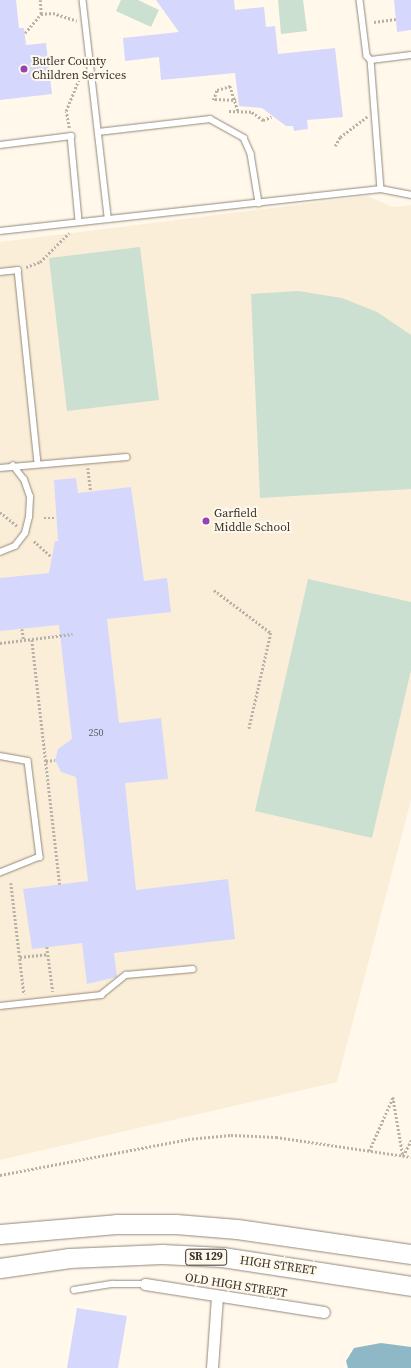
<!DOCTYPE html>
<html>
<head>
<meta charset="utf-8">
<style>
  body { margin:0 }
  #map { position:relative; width:411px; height:1368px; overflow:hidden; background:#fff8eb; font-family:"Source Serif 4",serif }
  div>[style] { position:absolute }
  .built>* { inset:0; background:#faeed8 }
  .green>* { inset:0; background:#cbe0d1 }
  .water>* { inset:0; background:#8eb8c6 }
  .building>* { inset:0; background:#d5d8fc }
  .path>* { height:2.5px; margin-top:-1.25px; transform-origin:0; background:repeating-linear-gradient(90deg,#b7b1a7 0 2px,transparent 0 4px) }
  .roads { filter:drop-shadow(0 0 1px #91897b) drop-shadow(0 0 1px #91897b) }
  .service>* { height:5.5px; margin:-2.75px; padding:0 2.75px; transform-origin:2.75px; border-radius:2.75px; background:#fff }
  .minor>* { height:11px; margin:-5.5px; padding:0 5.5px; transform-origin:5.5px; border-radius:5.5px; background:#fff }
  .trunk>* { height:19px; margin:-9.5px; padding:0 9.5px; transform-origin:9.5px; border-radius:9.5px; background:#fff }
  .dots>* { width:11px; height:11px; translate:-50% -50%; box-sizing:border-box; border:2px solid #fff8eb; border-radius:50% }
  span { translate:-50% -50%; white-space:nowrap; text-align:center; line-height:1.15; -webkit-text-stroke:4px #fff8eb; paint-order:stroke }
  .number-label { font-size:10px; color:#5e5d62 }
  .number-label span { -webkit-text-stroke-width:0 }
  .shield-label span { padding:1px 3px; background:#fff8eb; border:1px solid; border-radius:3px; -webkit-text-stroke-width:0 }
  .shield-label { font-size:11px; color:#37342e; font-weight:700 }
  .poi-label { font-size:12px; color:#37342e }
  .left { translate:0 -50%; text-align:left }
  .street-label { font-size:12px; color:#37342e }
</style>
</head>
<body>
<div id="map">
  <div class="built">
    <div style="clip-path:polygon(367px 196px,393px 207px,411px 205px,411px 800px,337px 1082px,0 1160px,0 242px)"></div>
  </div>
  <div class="green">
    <div style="clip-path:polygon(121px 0,138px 0,159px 10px,151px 27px,116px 11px)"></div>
    <div style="clip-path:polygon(278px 0,303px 0,307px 31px,281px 34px)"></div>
    <div style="clip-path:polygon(140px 247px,159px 400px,67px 411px,49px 258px)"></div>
    <div style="clip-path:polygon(298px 291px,342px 298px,377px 312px,411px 335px,411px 489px,260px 498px,251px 294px)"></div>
    <div style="clip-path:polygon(308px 579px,411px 602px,411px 670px,372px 838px,255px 811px)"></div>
  </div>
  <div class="water">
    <div style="clip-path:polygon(381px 1343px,411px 1347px,411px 1368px,348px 1368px,346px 1361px,354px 1348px)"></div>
  </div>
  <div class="building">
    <div style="clip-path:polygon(0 0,16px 0,19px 28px,24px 28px,26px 45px,46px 43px,52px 94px,0 100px)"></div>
    <div style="clip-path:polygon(156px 0,234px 0,235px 10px,264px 7px,266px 27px,275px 26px,278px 54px,335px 48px,343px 117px,307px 120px,308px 129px,294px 131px,293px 126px,286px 126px,262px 108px,239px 106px,235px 73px,161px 80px,159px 57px,125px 61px,123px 38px,179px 32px)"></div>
    <div style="clip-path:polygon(394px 0,411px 0,411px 30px,397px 32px)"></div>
    <div style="clip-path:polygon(76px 478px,78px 493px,131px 487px,144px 581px,167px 578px,171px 612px,107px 619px,119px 723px,161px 718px,168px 779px,125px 783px,136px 890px,228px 879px,235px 939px,114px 953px,117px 977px,87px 984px,82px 943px,32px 949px,23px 889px,88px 881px,76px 777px,61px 772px,55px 760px,58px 749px,72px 739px,59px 625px,0 631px,0 578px,49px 573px,55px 541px,58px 541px,54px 480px)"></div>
    <div style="clip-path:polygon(77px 1308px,127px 1316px,118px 1368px,67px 1368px)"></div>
  </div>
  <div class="path">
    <div style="left:41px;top:14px;width:12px;rotate:-5deg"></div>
    <div style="left:53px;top:13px;width:25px;rotate:18deg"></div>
    <div style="left:374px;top:22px;width:22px;rotate:-8deg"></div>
    <div style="left:25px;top:33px;width:25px;rotate:-50deg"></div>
    <div style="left:41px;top:14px;width:14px;rotate:-94deg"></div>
    <div style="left:215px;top:99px;width:21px;rotate:3deg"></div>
    <div style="left:213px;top:100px;width:11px;rotate:-68deg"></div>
    <div style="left:217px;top:90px;width:14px;rotate:-17deg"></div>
    <div style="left:230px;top:86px;width:26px;rotate:72deg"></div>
    <div style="left:229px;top:111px;width:23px;rotate:2deg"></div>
    <div style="left:252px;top:112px;width:14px;rotate:36deg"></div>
    <div style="left:263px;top:120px;width:9px;rotate:-21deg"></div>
    <div style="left:69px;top:128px;width:17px;rotate:-100deg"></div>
    <div style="left:66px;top:111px;width:37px;rotate:-68deg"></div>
    <div style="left:335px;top:146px;width:10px;rotate:-61deg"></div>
    <div style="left:340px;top:137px;width:34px;rotate:-37deg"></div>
    <div style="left:26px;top:267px;width:15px;rotate:-20deg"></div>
    <div style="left:40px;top:262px;width:41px;rotate:-45deg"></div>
    <div style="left:88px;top:468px;width:23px;rotate:83deg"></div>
    <div style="left:0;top:512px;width:22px;rotate:39deg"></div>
    <div style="left:44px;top:518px;width:11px"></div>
    <div style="left:34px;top:541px;width:24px;rotate:42deg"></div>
    <div style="left:214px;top:590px;width:71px;rotate:37deg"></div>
    <div style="left:271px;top:633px;width:98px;rotate:102.9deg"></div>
    <div style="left:22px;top:629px;width:11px;rotate:80deg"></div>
    <div style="left:32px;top:640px;width:246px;rotate:83.5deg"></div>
    <div style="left:0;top:643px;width:73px;rotate:-7.1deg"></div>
    <div style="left:46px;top:761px;width:9px;rotate:-6deg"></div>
    <div style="left:11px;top:883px;width:112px;rotate:83.3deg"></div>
    <div style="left:47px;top:947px;width:45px;rotate:82.4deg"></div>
    <div style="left:20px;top:957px;width:27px;rotate:-6deg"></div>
    <div style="left:369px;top:1151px;width:59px;rotate:-66deg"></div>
    <div style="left:393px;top:1097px;width:60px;rotate:80.4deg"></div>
    <div style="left:403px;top:1156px;width:18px;rotate:-63deg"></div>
    <div style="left:0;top:1175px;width:191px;rotate:-10.8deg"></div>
    <div style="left:188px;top:1139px;width:43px;rotate:-5.3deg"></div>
    <div style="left:231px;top:1135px;width:45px;rotate:2.5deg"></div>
    <div style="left:276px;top:1137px;width:136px;rotate:8.4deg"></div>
  </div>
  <div class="roads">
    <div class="service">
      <div style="left:83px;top:0;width:218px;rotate:83.4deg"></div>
      <div style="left:360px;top:0;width:56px;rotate:82.9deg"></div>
      <div style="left:367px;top:56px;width:6px;rotate:45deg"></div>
      <div style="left:371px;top:60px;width:129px;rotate:85.6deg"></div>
      <div style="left:371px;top:60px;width:40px;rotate:-7.1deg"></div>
      <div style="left:98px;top:132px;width:113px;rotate:-6.6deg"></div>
      <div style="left:210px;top:119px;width:39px;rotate:29deg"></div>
      <div style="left:244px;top:138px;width:17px;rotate:66deg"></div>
      <div style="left:251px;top:154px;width:50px;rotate:80.7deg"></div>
      <div style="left:0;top:145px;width:72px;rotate:-7.2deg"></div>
      <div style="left:71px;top:136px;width:85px;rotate:84.6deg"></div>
      <div style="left:0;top:231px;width:383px;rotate:-6.3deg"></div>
      <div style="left:381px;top:189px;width:31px;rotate:11deg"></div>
      <div style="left:0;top:272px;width:18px;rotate:-6deg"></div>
      <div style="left:18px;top:270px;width:195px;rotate:84.1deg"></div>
      <div style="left:0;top:468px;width:127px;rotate:-5deg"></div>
      <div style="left:0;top:552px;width:16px;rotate:-22deg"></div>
      <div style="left:15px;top:546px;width:16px;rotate:-52deg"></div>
      <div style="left:25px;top:533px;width:16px;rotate:-76deg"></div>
      <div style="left:29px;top:517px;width:20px;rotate:-87deg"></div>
      <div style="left:30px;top:497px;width:18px;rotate:-109deg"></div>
      <div style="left:24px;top:480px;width:18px;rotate:-128deg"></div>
      <div style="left:0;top:756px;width:28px;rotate:10deg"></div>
      <div style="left:28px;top:761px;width:97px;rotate:82.9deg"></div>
      <div style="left:40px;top:857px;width:43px;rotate:158.2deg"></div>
      <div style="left:0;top:1006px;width:102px;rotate:-6.2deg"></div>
      <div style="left:101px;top:995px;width:32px;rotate:-39deg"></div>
      <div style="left:126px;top:975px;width:67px;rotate:-5.1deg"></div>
      <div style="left:74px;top:1290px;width:39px;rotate:-9deg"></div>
      <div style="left:113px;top:1284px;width:32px"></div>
    </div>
    <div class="minor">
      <div style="left:145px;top:1284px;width:181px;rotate:8.9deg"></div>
      <div style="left:212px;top:1368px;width:72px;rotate:-86deg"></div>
    </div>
    <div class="trunk">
      <div style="left:0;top:1234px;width:116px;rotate:-4.9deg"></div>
      <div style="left:116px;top:1224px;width:60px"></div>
      <div style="left:176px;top:1224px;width:61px;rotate:4.7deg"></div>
      <div style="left:237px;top:1229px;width:176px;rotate:8.2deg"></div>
      <div style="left:0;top:1268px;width:70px;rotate:-8.2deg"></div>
      <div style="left:69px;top:1258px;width:93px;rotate:-2.5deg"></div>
      <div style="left:162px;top:1254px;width:60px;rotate:2.9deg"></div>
      <div style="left:222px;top:1257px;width:191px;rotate:8.7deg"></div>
    </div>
  </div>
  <div class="dots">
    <div style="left:24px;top:69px;background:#9343b3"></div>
    <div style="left:206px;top:521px;background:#9343b3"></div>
  </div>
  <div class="number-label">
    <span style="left:96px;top:733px">250</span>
  </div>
  <div class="shield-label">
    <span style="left:206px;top:1257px">SR 129</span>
  </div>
  <div class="poi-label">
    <span class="left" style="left:32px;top:69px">Butler County<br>Children Services</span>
    <span class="left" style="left:214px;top:521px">Garfield<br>Middle School</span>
  </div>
  <div class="street-label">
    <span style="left:278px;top:1266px;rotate:8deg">HIGH STREET</span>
    <span style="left:236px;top:1286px;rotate:9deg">OLD HIGH STREET</span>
  </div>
</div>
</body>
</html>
